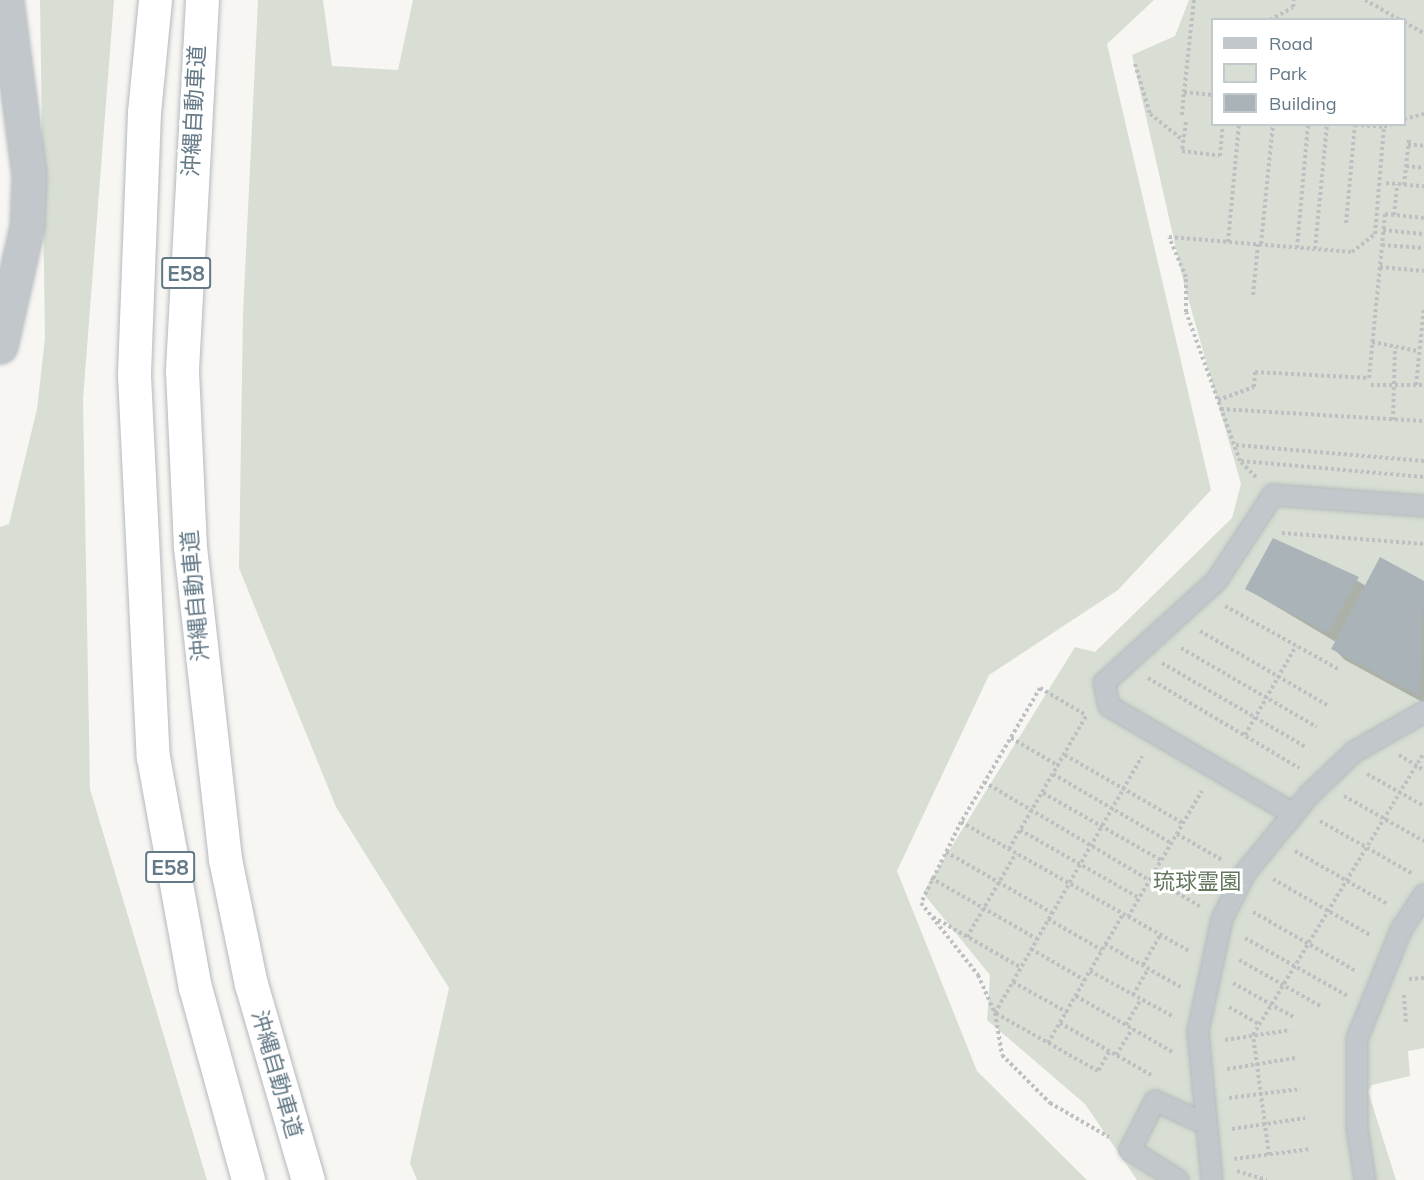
<!DOCTYPE html>
<html>
<head>
<meta charset="utf-8">
<style>
  body { margin:0 }
  #map { position:relative; width:1424px; height:1180px; overflow:hidden; background:#f7f6f3; font-family:Mulish,"Noto Sans JP",sans-serif }
  div>[style] { position:absolute }
  .green>* { inset:0; background:#d8ded3 }
  .shadow>* { inset:0; background:#0003 }
  .building>* { inset:0; background:#aab4b8 }
  .path>* { height:4px; margin-top:-2px; transform-origin:0; background:repeating-linear-gradient(90deg,#bdc0c2 0 3px,transparent 0 6px) }
  .roads { filter:drop-shadow(0 0 2px #b4b9bc) drop-shadow(0 0 2px #b4b9bc) }
  .service>* { height:20px; margin:-10px; padding:0 10px; transform-origin:10px; border-radius:10px; background:#c1c7ca }
  .minor>* { height:33px; margin:-16.5px; padding:0 16.5px; transform-origin:16.5px; border-radius:16.5px; background:#c1c7ca }
  .motorway>* { height:33px; margin:-16.5px; padding:0 16.5px; transform-origin:16.5px; border-radius:16.5px; background:#fff }
  span { translate:-50% -50%; white-space:nowrap; text-align:center; line-height:1.15; -webkit-text-stroke:6px #fff; paint-order:stroke }
  .shield-label span { padding:2px 4px; background:#fff; border:2px solid; border-radius:4px; -webkit-text-stroke-width:0 }
  .shield-label { font-size:21px; color:#637986; font-weight:700 }
  .street-label { font-size:22px; color:#637986 }
  .park-label { font-size:22px; color:#66775f }
  .legend { position:absolute; left:1211px; top:18px; width:195px; height:108px; box-sizing:border-box; background:#fff; border:2px solid #c1c9cf; margin:0; padding:8px 10px; list-style:none; font-size:18px; color:#637986 }
  .legend li { display:flex; align-items:center; gap:12px; height:30px }
  .legend b { width:30px; border:2px solid #c1c9cf }
</style>
</head>
<body>
<div id="map">
  <div class="green">
    <div style="clip-path:polygon(40px 0,114px 0,83px 399px,90px 789px,207px 1180px,0 1180px,0 527px,9px 524px,37px 409px,45px 338px)"></div>
    <div style="clip-path:polygon(258px 0,323px 0,332px 66px,398px 70px,413px 0,1154px 0,1107px 44px,1211px 490px,1118px 590px,989px 675px,897px 871px,977px 1071px,1087px 1180px,417px 1180px,410px 1163px,449px 988px,336px 807px,239px 568px,243px 314px)"></div>
    <div style="clip-path:polygon(evenodd,1189px 0,1424px 0,1424px 1048px,1408px 1051px,1410px 1076px,1372px 1085px,1368px 1091px,1396px 1180px,1137px 1180px,1085px 1104px,987px 1020px,990px 975px,923px 893px,1075px 647px,1095px 652px,1232px 518px,1241px 484px,1184px 284px,1132px 55px,1175px 36px,1189px 0,1212px 20px,1404px 20px,1404px 124px,1212px 124px,1212px 20px)"></div>
  </div>
  <div class="shadow">
    <div style="clip-path:polygon(1380px 560px,1424px 583px,1424px 703px,1345px 660px,1333px 648px,1336px 642px,1247px 589px,1325px 561px,1366px 586px)"></div>
  </div>
  <div class="building">
    <div style="clip-path:polygon(1273px 538px,1359px 577px,1328px 633px,1245px 589px)"></div>
    <div style="clip-path:polygon(1380px 557px,1424px 581px,1420px 696px,1331px 649px)"></div>
  </div>
  <div class="path">
    <div style="left:1194px;top:0;width:93px;rotate:96.2deg"></div>
    <div style="left:1184px;top:92px;width:28px;rotate:6deg"></div>
    <div style="left:1365px;top:0;width:40px;rotate:29.7deg"></div>
    <div style="left:1270px;top:20px;width:26px;rotate:-29deg"></div>
    <div style="left:1293px;top:7px;width:7px;rotate:-82deg"></div>
    <div style="left:1404px;top:22px;width:23px;rotate:29deg"></div>
    <div style="left:1135px;top:64px;width:52px;rotate:73.3deg"></div>
    <div style="left:1150px;top:114px;width:42px;rotate:38.2deg"></div>
    <div style="left:1182px;top:115px;width:23px;rotate:-85deg"></div>
    <div style="left:1404px;top:119px;width:21px;rotate:-14deg"></div>
    <div style="left:1186px;top:122px;width:29px;rotate:98deg"></div>
    <div style="left:1182px;top:151px;width:38px;rotate:7deg"></div>
    <div style="left:1220px;top:156px;width:32px;rotate:-85deg"></div>
    <div style="left:1349px;top:124px;width:35px;rotate:5deg"></div>
    <div style="left:1408px;top:144px;width:16px;rotate:7deg"></div>
    <div style="left:1406px;top:166px;width:18px;rotate:6deg"></div>
    <div style="left:1386px;top:183px;width:38px;rotate:5deg"></div>
    <div style="left:1404px;top:185px;width:46px;rotate:-83.8deg"></div>
    <div style="left:1394px;top:215px;width:31px;rotate:-84deg"></div>
    <div style="left:1346px;top:223px;width:99px;rotate:-84.8deg"></div>
    <div style="left:1383px;top:230px;width:41px;rotate:5.6deg"></div>
    <div style="left:1228px;top:242px;width:119px;rotate:-84.7deg"></div>
    <div style="left:1261px;top:244px;width:121px;rotate:-84.3deg"></div>
    <div style="left:1382px;top:245px;width:42px;rotate:4.1deg"></div>
    <div style="left:1297px;top:248px;width:124px;rotate:-84.9deg"></div>
    <div style="left:1315px;top:249px;width:126px;rotate:-84.5deg"></div>
    <div style="left:1380px;top:267px;width:44px;rotate:5.2deg"></div>
    <div style="left:1253px;top:295px;width:51px;rotate:-84.4deg"></div>
    <div style="left:1372px;top:342px;width:47px;rotate:11.1deg"></div>
    <div style="left:1371px;top:385px;width:53px"></div>
    <div style="left:1416px;top:385px;width:77px;rotate:-84.1deg"></div>
    <div style="left:1218px;top:400px;width:38px;rotate:-20deg"></div>
    <div style="left:1254px;top:387px;width:15px;rotate:-86deg"></div>
    <div style="left:1255px;top:372px;width:114px;rotate:3deg"></div>
    <div style="left:1369px;top:378px;width:165px;rotate:-84.4deg"></div>
    <div style="left:1385px;top:214px;width:39px;rotate:6deg"></div>
    <div style="left:1221px;top:409px;width:203px;rotate:3.4deg"></div>
    <div style="left:1393px;top:420px;width:73px;rotate:-88.4deg"></div>
    <div style="left:1236px;top:445px;width:189px;rotate:4.9deg"></div>
    <div style="left:1241px;top:461px;width:184px;rotate:5deg"></div>
    <div style="left:1256px;top:477px;width:23px;rotate:-135deg"></div>
    <div style="left:1240px;top:461px;width:158px;rotate:-109.9deg"></div>
    <div style="left:1186px;top:312px;width:35px;rotate:-90deg"></div>
    <div style="left:1186px;top:277px;width:43px;rotate:-113deg"></div>
    <div style="left:1169px;top:237px;width:184px;rotate:4.7deg"></div>
    <div style="left:1352px;top:252px;width:29px;rotate:-38deg"></div>
    <div style="left:1375px;top:234px;width:107px;rotate:-85.2deg"></div>
    <div style="left:1384px;top:127px;width:9px;rotate:-21deg"></div>
    <div style="left:1282px;top:533px;width:142px;rotate:4.4deg"></div>
    <div style="left:1225px;top:606px;width:132px;rotate:29.1deg"></div>
    <div style="left:1200px;top:631px;width:149px;rotate:30.2deg"></div>
    <div style="left:1181px;top:648px;width:157px;rotate:30.2deg"></div>
    <div style="left:1162px;top:663px;width:167px;rotate:30.3deg"></div>
    <div style="left:1148px;top:678px;width:176px;rotate:30.8deg"></div>
    <div style="left:1084px;top:714px;width:51px;rotate:-149.4deg"></div>
    <div style="left:1040px;top:688px;width:156px;rotate:120.5deg"></div>
    <div style="left:961px;top:822px;width:90px;rotate:116.3deg"></div>
    <div style="left:921px;top:903px;width:92px;rotate:51.6deg"></div>
    <div style="left:978px;top:975px;width:42px;rotate:65.9deg"></div>
    <div style="left:995px;top:1013px;width:43px;rotate:80.5deg"></div>
    <div style="left:1002px;top:1055px;width:68px;rotate:45deg"></div>
    <div style="left:1050px;top:1103px;width:68px;rotate:30deg"></div>
    <div style="left:1245px;top:735px;width:103px;rotate:-60.2deg"></div>
    <div style="left:1011px;top:738px;width:56px;rotate:30.3deg"></div>
    <div style="left:1065px;top:755px;width:136px;rotate:30deg"></div>
    <div style="left:1399px;top:755px;width:29px;rotate:31deg"></div>
    <div style="left:1053px;top:774px;width:137px;rotate:30.3deg"></div>
    <div style="left:1367px;top:774px;width:65px;rotate:29.3deg"></div>
    <div style="left:984px;top:782px;width:192px;rotate:30.7deg"></div>
    <div style="left:1043px;top:793px;width:136px;rotate:29.6deg"></div>
    <div style="left:1344px;top:796px;width:92px;rotate:29.4deg"></div>
    <div style="left:1320px;top:821px;width:107px;rotate:29.7deg"></div>
    <div style="left:961px;top:822px;width:262px;rotate:29.5deg"></div>
    <div style="left:1020px;top:830px;width:137px;rotate:29.7deg"></div>
    <div style="left:1177px;top:834px;width:54px;rotate:29.9deg"></div>
    <div style="left:1009px;top:849px;width:154px;rotate:-59.9deg"></div>
    <div style="left:1295px;top:851px;width:106px;rotate:29.9deg"></div>
    <div style="left:946px;top:852px;width:122px;rotate:29.9deg"></div>
    <div style="left:1151px;top:877px;width:58px;rotate:31deg"></div>
    <div style="left:931px;top:878px;width:122px;rotate:29.9deg"></div>
    <div style="left:1273px;top:879px;width:112px;rotate:30deg"></div>
    <div style="left:1253px;top:912px;width:119px;rotate:29.8deg"></div>
    <div style="left:933px;top:917px;width:100px;rotate:29.9deg"></div>
    <div style="left:1128px;top:917px;width:146px;rotate:-59.6deg"></div>
    <div style="left:1048px;top:919px;width:62px;rotate:29.9deg"></div>
    <div style="left:967px;top:937px;width:97px;rotate:-59.7deg"></div>
    <div style="left:1245px;top:938px;width:118px;rotate:29.4deg"></div>
    <div style="left:1105px;top:944px;width:89px;rotate:29.7deg"></div>
    <div style="left:1031px;top:949px;width:62px;rotate:29.9deg"></div>
    <div style="left:1239px;top:960px;width:95px;rotate:29.5deg"></div>
    <div style="left:1143px;top:965px;width:34px;rotate:-60deg"></div>
    <div style="left:1090px;top:971px;width:96px;rotate:28.7deg"></div>
    <div style="left:1409px;top:979px;width:15px;rotate:-4deg"></div>
    <div style="left:1013px;top:982px;width:62px;rotate:29.1deg"></div>
    <div style="left:1233px;top:983px;width:71px;rotate:29.4deg"></div>
    <div style="left:1133px;top:995px;width:30px;rotate:-60deg"></div>
    <div style="left:1404px;top:995px;width:27px;rotate:86deg"></div>
    <div style="left:1076px;top:996px;width:113px;rotate:30.2deg"></div>
    <div style="left:1229px;top:1007px;width:36px;rotate:30deg"></div>
    <div style="left:1060px;top:1023px;width:105px;rotate:29.7deg"></div>
    <div style="left:1126px;top:1025px;width:30px;rotate:-60deg"></div>
    <div style="left:1225px;top:1040px;width:66px;rotate:-8.7deg"></div>
    <div style="left:1048px;top:1043px;width:149px;rotate:-59.8deg"></div>
    <div style="left:1109px;top:1052px;width:22px;rotate:120deg"></div>
    <div style="left:1098px;top:1071px;width:118px;rotate:-150.6deg"></div>
    <div style="left:995px;top:1013px;width:296px;rotate:-60.2deg"></div>
    <div style="left:1116px;top:1055px;width:31px;rotate:-58deg"></div>
    <div style="left:1227px;top:1069px;width:69px;rotate:-9.2deg"></div>
    <div style="left:1229px;top:1098px;width:72px;rotate:-7.2deg"></div>
    <div style="left:1232px;top:1129px;width:74px;rotate:-8.6deg"></div>
    <div style="left:1269px;top:1155px;width:121px;rotate:-97.6deg"></div>
    <div style="left:1253px;top:1035px;width:330px;rotate:-58.8deg"></div>
    <div style="left:1234px;top:1159px;width:77px;rotate:-7.5deg"></div>
    <div style="left:1237px;top:1171px;width:31px;rotate:17deg"></div>
  </div>
  <div class="roads">
    <div class="service">
      <div style="left:1292px;top:813px;width:212px;rotate:-149.7deg"></div>
      <div style="left:1109px;top:706px;width:24px;rotate:-102deg"></div>
      <div style="left:1104px;top:683px;width:153px;rotate:-42.3deg"></div>
      <div style="left:1217px;top:580px;width:102px;rotate:-56.6deg"></div>
      <div style="left:1273px;top:495px;width:151px;rotate:4.2deg"></div>
      <div style="left:1178px;top:1180px;width:57px;rotate:-148deg"></div>
      <div style="left:1130px;top:1150px;width:55px;rotate:-63deg"></div>
      <div style="left:1155px;top:1101px;width:54px;rotate:24.2deg"></div>
      <div style="left:1212px;top:1180px;width:150px;rotate:-95.4deg"></div>
      <div style="left:1198px;top:1031px;width:115px;rotate:-77.9deg"></div>
      <div style="left:1222px;top:919px;width:51px;rotate:-63.4deg"></div>
      <div style="left:1245px;top:873px;width:102px;rotate:-50.6deg"></div>
      <div style="left:1310px;top:794px;width:61px;rotate:-43.7deg"></div>
      <div style="left:1354px;top:752px;width:81px;rotate:-29.7deg"></div>
      <div style="left:1365px;top:1180px;width:53px;rotate:-98.7deg"></div>
      <div style="left:1357px;top:1128px;width:89px;rotate:-90deg"></div>
      <div style="left:1357px;top:1039px;width:118px;rotate:-68deg"></div>
      <div style="left:1401px;top:930px;width:42px;rotate:-56.7deg"></div>
    </div>
    <div class="minor">
      <div style="left:0;top:346px;width:123px;rotate:-77.3deg"></div>
      <div style="left:27px;top:226px;width:51px;rotate:-87.8deg"></div>
      <div style="left:29px;top:175px;width:177px;rotate:-97.5deg"></div>
    </div>
    <div class="motorway">
      <div style="left:155px;top:0;width:113px;rotate:95.6deg"></div>
      <div style="left:144px;top:112px;width:263px;rotate:92.2deg"></div>
      <div style="left:134px;top:375px;width:382px;rotate:87.2deg"></div>
      <div style="left:153px;top:757px;width:234px;rotate:79.7deg"></div>
      <div style="left:195px;top:987px;width:200px;rotate:74.6deg"></div>
      <div style="left:202px;top:0;width:372px;rotate:93.1deg"></div>
      <div style="left:182px;top:371px;width:176px;rotate:87.4deg"></div>
      <div style="left:190px;top:547px;width:314px;rotate:83.6deg"></div>
      <div style="left:225px;top:859px;width:128px;rotate:78.3deg"></div>
      <div style="left:251px;top:984px;width:204px;rotate:73.8deg"></div>
    </div>
  </div>
  <div class="shield-label">
    <span style="left:186px;top:273px">E58</span>
    <span style="left:170px;top:867px">E58</span>
  </div>
  <div class="street-label">
    <span style="left:194px;top:111px;rotate:-87deg">沖縄自動車道</span>
    <span style="left:195px;top:596px;rotate:-95deg">沖縄自動車道</span>
    <span style="left:277px;top:1074px;rotate:74deg">沖縄自動車道</span>
  </div>
  <div class="park-label">
    <span style="left:1197px;top:882px">琉球霊園</span>
  </div>
  <ul class="legend">
  <li><b style="height:8px;background:#c1c7ca"></b>Road</li>
  <li><b style="height:16px;background:#d8ded3"></b>Park</li>
  <li><b style="height:16px;background:#aab4b8"></b>Building</li>
  </ul>
</div>
</body>
</html>
